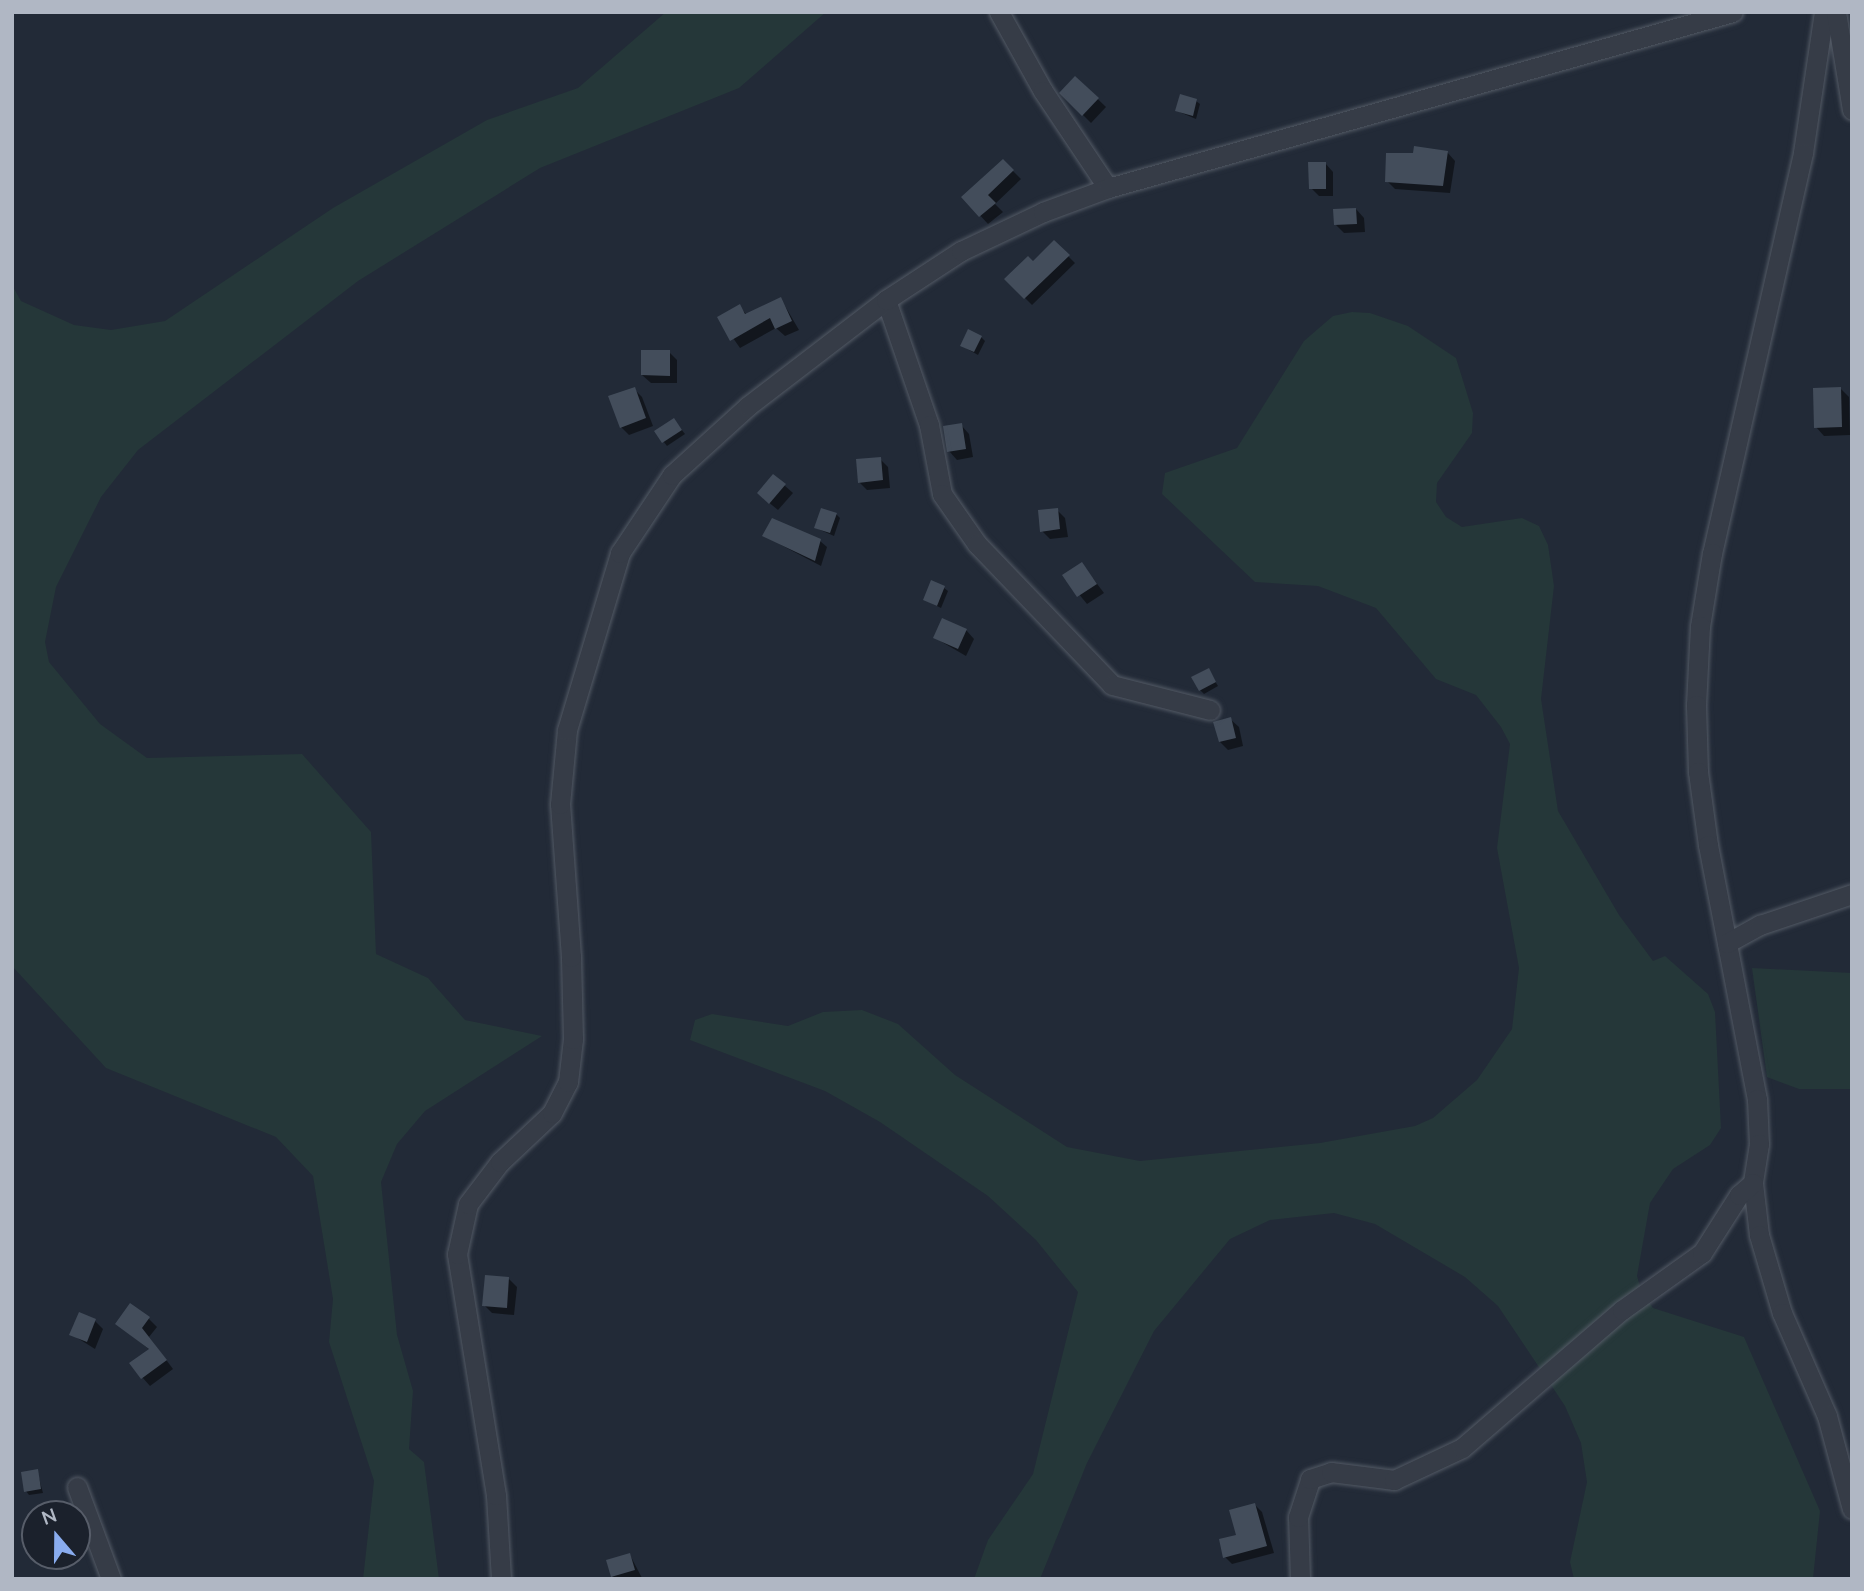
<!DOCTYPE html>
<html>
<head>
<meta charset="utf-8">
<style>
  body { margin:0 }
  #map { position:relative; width:1864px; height:1591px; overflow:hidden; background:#222a37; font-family:"Nunito Sans",sans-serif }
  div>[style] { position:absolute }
  .green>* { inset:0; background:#253739 }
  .shadow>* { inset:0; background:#0007 }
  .building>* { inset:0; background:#434d5b }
  .roads { filter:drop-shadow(0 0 2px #535a65) drop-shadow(0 0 2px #535a65) }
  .minor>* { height:19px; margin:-9.5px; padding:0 9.5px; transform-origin:9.5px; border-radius:9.5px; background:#363c47 }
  span { translate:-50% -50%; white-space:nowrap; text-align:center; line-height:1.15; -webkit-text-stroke:6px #1b212c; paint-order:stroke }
  .frame { position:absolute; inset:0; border:14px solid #b0b7c4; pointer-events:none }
  .north { position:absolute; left:21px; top:1500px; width:70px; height:70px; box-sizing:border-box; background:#1b212c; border:2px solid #575d69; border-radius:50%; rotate:340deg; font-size:19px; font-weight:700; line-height:28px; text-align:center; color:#b0b7c4 }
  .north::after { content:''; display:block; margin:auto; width:24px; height:32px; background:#89acef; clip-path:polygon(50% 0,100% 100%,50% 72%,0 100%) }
</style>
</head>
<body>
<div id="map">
  <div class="green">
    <div style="clip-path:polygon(666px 12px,826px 12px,739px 88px,540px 168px,358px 281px,138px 450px,101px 497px,56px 587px,45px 642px,49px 662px,100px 724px,147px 758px,302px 754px,371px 832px,376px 954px,428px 978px,465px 1020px,542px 1036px,425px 1111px,397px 1144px,381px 1182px,397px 1335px,413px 1391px,409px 1449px,424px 1462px,439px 1579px,363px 1579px,374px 1481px,329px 1342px,333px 1299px,313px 1176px,276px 1137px,106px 1068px,12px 966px,12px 285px,21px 301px,74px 325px,111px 330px,165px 321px,333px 208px,487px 120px,578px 88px)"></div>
    <div style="clip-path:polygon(1352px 312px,1370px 313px,1408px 326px,1456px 358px,1473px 413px,1472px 433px,1437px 483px,1436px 502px,1446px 517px,1462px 527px,1522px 518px,1539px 526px,1548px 545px,1554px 586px,1541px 699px,1558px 811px,1619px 915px,1653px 961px,1665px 956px,1708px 994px,1715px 1012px,1721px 1128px,1710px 1145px,1673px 1169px,1650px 1203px,1637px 1276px,1642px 1293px,1653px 1308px,1744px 1337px,1820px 1511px,1813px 1579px,1574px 1579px,1570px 1562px,1587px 1482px,1581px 1443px,1565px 1406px,1498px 1306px,1465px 1277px,1375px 1224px,1334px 1213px,1270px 1220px,1230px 1239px,1154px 1331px,1087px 1463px,1040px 1579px,974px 1579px,988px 1540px,1033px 1474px,1078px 1292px,1036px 1240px,988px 1196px,880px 1122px,825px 1091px,690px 1040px,695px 1020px,712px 1014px,788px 1026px,823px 1012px,862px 1010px,898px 1024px,955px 1075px,1067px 1147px,1140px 1161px,1320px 1143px,1415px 1126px,1433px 1118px,1477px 1080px,1512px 1029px,1519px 968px,1497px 848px,1510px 744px,1501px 727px,1476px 695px,1436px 679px,1376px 608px,1318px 586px,1255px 582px,1162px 494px,1165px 473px,1237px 448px,1304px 341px,1333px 316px)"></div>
    <div style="clip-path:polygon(1752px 968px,1852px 973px,1852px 1089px,1799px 1089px,1767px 1077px)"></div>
  </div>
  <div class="shadow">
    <div style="clip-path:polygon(1076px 78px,1106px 107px,1091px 123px,1061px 93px)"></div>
    <div style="clip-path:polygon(1196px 101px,1200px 104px,1196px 119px,1177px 111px)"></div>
    <div style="clip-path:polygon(1447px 152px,1455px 161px,1450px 193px,1395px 189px,1387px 181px)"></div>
    <div style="clip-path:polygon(1003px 161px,1021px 179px,995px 204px,1003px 212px,988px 224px,964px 198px)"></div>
    <div style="clip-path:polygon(1325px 163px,1333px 172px,1333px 196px,1319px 196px,1311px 188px)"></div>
    <div style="clip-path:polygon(1356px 209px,1364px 218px,1365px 232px,1344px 233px,1336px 225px)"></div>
    <div style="clip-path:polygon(1054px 242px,1075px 263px,1032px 305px,1006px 279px,1033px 264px)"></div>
    <div style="clip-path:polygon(781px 299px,799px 330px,785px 336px,776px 328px,740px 348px,719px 318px,739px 306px,747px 315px)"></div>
    <div style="clip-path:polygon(981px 337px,985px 341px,978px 355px,962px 346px)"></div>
    <div style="clip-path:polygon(669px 352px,677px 360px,677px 383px,651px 383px,642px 375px)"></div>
    <div style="clip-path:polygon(634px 389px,642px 397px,653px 426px,629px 435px,621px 427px)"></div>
    <div style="clip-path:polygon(1841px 389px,1849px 397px,1850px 435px,1824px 436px,1816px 427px)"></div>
    <div style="clip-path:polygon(677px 424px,685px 434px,667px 446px,656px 432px)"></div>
    <div style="clip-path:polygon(961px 425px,969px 434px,973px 457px,957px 460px,949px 451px)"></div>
    <div style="clip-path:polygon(880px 459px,888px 467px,890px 488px,867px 490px,859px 482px)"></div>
    <div style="clip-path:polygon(784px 485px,793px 493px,778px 510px,767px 501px)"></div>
    <div style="clip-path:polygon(1057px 510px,1065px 518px,1068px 537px,1050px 539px,1042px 531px)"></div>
    <div style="clip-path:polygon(836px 514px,840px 518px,834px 536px,816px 528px)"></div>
    <div style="clip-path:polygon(764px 536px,820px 541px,827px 547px,821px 566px)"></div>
    <div style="clip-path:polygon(1082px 564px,1104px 593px,1087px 604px,1064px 576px)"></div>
    <div style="clip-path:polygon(944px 588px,948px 591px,941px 608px,925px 600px)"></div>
    <div style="clip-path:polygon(966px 630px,974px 639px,966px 656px,935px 638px)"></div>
    <div style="clip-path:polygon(1208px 670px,1218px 686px,1204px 694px,1200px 690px)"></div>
    <div style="clip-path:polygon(1230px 719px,1239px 727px,1243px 746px,1228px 750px,1220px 742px)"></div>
    <div style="clip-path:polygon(509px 1279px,517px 1287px,514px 1315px,492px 1313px,484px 1305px)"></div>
    <div style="clip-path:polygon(149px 1319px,157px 1327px,149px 1337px,173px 1369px,150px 1386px,142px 1377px,150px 1350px,117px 1324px)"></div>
    <div style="clip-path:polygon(95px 1321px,103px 1329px,95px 1349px,71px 1334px)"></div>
    <div style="clip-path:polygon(37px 1471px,43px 1493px,29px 1495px,26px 1491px)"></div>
    <div style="clip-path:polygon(1255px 1505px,1262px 1512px,1274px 1553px,1232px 1564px,1225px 1557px)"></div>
    <div style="clip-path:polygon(630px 1555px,642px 1578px,615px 1579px,612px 1576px)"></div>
  </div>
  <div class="building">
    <div style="clip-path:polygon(1075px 76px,1099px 98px,1082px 116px,1059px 93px)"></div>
    <div style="clip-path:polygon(1180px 94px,1197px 99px,1193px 116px,1175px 111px)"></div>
    <div style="clip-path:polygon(1414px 146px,1448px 151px,1443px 186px,1385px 182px,1386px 153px,1413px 153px)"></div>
    <div style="clip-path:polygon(1003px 159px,1014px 170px,988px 195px,996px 203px,979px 217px,961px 197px)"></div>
    <div style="clip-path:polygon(1308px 162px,1326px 162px,1326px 189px,1309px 189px)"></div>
    <div style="clip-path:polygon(1356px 208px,1357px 224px,1334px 225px,1333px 209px)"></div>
    <div style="clip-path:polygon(1054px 240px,1070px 255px,1024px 299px,1004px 279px,1028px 256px,1033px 261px)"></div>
    <div style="clip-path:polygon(781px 297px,792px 321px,775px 329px,770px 318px,730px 341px,717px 317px,740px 304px,745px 314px)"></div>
    <div style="clip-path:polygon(968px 329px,982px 336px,974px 352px,960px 346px)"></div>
    <div style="clip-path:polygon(641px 350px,670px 350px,670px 376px,641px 375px)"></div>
    <div style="clip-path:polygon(635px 387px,646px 418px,620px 428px,608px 396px)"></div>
    <div style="clip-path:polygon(1841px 387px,1842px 427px,1814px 428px,1813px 388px)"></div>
    <div style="clip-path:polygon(674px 418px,682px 430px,662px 443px,654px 431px)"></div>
    <div style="clip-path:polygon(962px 423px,966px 449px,947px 452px,943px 426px)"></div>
    <div style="clip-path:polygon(881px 457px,883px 480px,858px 483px,856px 459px)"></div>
    <div style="clip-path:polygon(773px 474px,786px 484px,769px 504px,757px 493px)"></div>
    <div style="clip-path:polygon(821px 508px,837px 513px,830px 533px,814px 528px)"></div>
    <div style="clip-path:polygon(1058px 508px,1060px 529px,1040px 532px,1038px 510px)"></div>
    <div style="clip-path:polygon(772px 518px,821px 539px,815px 561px,762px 536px)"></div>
    <div style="clip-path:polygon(1082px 562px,1097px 584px,1077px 597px,1062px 575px)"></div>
    <div style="clip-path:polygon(931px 580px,945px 586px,937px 606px,923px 600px)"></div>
    <div style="clip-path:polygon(942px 618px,967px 629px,958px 649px,933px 638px)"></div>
    <div style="clip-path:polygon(1209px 668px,1216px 682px,1199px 691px,1191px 677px)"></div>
    <div style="clip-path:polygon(1231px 717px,1236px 738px,1219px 742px,1213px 722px)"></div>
    <div style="clip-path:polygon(485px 1275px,509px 1277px,507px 1308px,482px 1306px)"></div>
    <div style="clip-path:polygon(130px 1303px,150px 1317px,142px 1328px,167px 1360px,141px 1379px,129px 1363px,149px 1349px,115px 1324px)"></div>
    <div style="clip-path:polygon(79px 1312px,96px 1319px,87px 1342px,69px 1335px)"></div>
    <div style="clip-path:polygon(38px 1469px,41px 1489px,24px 1492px,21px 1472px)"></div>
    <div style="clip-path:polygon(1255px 1503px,1267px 1546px,1223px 1558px,1219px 1539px,1236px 1535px,1229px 1510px)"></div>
    <div style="clip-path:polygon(630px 1553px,635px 1570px,611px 1577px,606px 1560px)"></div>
  </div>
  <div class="roads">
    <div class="minor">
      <div style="left:999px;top:12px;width:90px;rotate:60.9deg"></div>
      <div style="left:1043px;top:91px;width:117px;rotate:56.2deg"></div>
      <div style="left:1824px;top:12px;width:143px;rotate:98.5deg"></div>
      <div style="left:1803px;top:153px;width:410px;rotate:102.8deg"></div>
      <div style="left:1712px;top:553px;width:74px;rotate:99.3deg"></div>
      <div style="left:1700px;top:626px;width:79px;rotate:92.9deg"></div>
      <div style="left:1696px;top:705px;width:67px;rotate:88.3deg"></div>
      <div style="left:1698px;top:772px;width:74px;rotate:82.2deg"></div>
      <div style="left:1708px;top:845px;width:259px;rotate:79.1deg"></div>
      <div style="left:1757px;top:1099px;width:45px;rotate:87.5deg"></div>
      <div style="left:1759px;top:1144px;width:39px;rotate:99deg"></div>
      <div style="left:1753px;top:1183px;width:52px;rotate:83.4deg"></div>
      <div style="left:1759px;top:1235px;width:81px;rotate:73.6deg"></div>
      <div style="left:1782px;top:1313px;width:112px;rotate:66.4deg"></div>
      <div style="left:1827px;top:1416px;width:96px;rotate:75deg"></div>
      <div style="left:1836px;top:12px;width:99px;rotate:80.7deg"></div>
      <div style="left:886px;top:300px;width:132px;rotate:71deg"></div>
      <div style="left:929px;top:425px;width:70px;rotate:79.3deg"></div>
      <div style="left:942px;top:494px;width:61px;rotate:55deg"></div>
      <div style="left:977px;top:544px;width:195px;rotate:46.2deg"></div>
      <div style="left:1112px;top:685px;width:101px;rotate:14.3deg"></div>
      <div style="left:1727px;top:943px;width:38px;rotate:-29deg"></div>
      <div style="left:1760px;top:925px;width:97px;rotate:-18.6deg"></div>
      <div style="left:77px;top:1487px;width:98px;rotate:69.7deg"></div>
      <div style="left:501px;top:1579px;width:84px;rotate:-93.4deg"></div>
      <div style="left:496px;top:1495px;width:244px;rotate:-99.2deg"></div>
      <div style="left:457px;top:1254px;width:51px;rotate:-77.6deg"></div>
      <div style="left:468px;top:1204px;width:53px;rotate:-52.7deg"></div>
      <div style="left:500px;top:1162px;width:71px;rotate:-43.3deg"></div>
      <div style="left:552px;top:1113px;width:35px;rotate:-63deg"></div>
      <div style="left:568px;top:1082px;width:43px;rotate:-83.4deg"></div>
      <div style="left:573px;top:1039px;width:82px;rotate:-91.4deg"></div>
      <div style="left:571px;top:957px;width:153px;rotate:-94.1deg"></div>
      <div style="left:560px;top:804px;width:74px;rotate:-84.6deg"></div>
      <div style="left:567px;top:730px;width:185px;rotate:-73.3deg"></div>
      <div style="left:620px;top:553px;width:94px;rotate:-56.3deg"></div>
      <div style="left:672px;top:475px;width:103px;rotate:-42.2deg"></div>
      <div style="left:748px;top:406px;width:174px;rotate:-37.5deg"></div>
      <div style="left:886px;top:300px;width:90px;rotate:-33.2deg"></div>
      <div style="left:961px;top:251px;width:91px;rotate:-25.4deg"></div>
      <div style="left:1043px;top:212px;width:69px;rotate:-20.3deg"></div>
      <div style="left:1108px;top:188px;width:649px;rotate:-15.73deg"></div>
      <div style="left:1300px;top:1579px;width:62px;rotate:-91.8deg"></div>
      <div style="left:1298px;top:1517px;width:40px;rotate:-72deg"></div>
      <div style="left:1310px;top:1479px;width:22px;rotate:-18deg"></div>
      <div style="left:1331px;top:1472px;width:64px;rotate:7.2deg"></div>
      <div style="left:1394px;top:1480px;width:75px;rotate:-25.2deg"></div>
      <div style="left:1462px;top:1448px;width:211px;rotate:-40.8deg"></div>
      <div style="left:1622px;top:1310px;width:98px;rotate:-35.5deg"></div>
      <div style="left:1702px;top:1253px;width:69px;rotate:-57.5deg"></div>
      <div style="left:1739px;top:1195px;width:18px;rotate:-41deg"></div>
    </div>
  </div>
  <div class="frame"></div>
  <div class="north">N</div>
</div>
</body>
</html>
